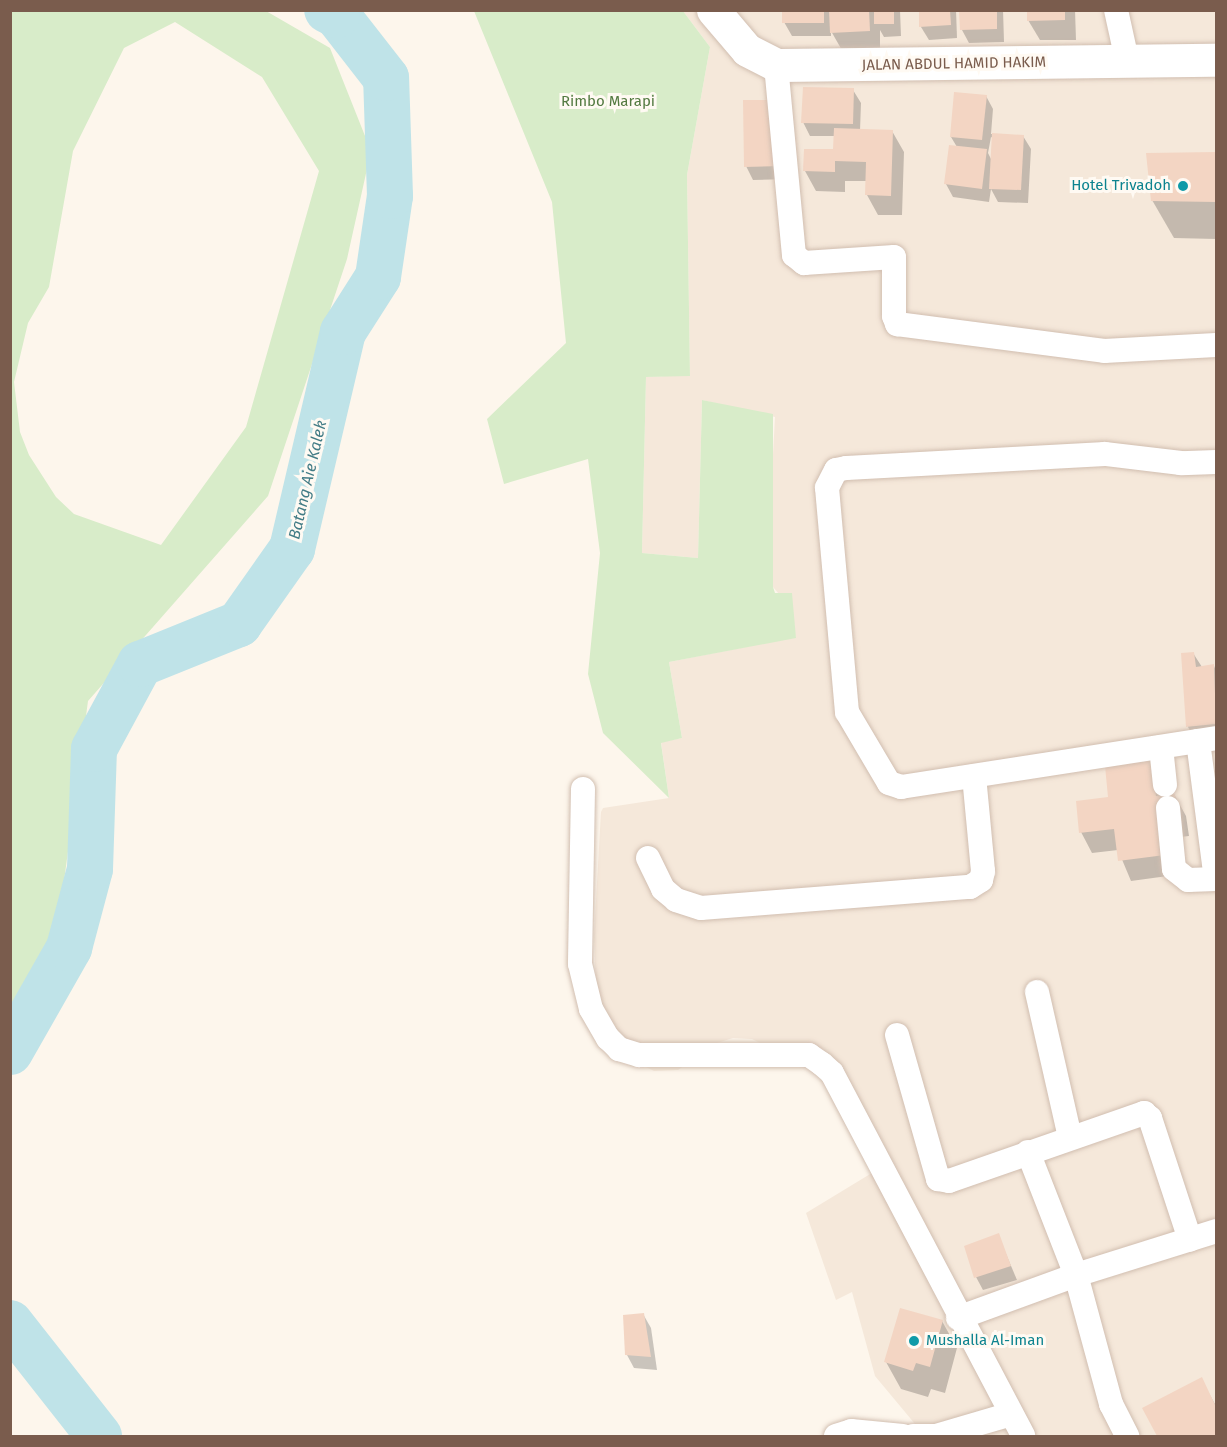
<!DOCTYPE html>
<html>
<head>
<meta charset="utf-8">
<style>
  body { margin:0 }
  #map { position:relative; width:1227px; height:1447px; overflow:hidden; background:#fdf6ec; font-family:"Fira Sans",sans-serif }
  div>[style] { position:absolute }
  .residential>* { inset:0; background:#f5e8da }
  .green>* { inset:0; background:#d8ecc9 }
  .shadow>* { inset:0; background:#0003 }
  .river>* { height:46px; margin:-23px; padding:0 23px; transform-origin:23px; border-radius:23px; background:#bfe3e8 }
  .building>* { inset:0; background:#f3d5c3 }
  .roads { filter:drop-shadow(0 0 2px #d1beb0) drop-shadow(0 0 2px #d1beb0) }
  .minor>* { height:24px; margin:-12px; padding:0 12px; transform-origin:12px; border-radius:12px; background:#fff }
  .secondary>* { height:33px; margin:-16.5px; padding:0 16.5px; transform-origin:16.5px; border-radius:16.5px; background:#fff }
  .dots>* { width:16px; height:16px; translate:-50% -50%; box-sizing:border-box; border:3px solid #fffaf3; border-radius:50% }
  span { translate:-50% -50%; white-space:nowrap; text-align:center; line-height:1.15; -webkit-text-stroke:6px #fffaf3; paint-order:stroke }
  .street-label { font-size:15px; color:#7a5c4d }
  .park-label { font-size:15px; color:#537a41 }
  .culture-label { font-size:15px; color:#0d838f }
  .right { translate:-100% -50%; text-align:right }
  .left { translate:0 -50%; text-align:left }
  .water-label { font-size:16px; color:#437c86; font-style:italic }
  .frame { position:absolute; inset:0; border:12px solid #7a5c4d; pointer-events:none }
</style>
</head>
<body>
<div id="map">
  <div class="residential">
    <div style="clip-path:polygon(683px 11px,1216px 11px,1216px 1436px,925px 1436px,875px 1376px,852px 1292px,836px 1300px,806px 1213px,885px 1165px,847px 1087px,752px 1039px,733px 1038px,717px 1043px,678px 1070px,654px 1071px,640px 1064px,597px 1014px,594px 936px,601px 812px,603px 808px,669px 798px,661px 742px,682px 738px,669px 662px,796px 637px,779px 594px,773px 587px,770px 511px,775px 417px,702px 400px,698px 558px,642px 553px,646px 377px,690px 375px,687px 175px,710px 47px)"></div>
  </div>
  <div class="green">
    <div style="clip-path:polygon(evenodd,11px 10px,266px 11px,330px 48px,371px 151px,347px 259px,268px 496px,88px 701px,51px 979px,11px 1050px,11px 10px,175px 22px,262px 77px,319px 171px,246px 427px,161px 545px,74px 514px,56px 497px,29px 455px,20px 432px,14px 382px,28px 323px,49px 287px,73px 151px,124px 48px,175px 22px)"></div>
    <div style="clip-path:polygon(474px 11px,683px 11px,710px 47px,687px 175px,690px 376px,646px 377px,642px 553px,698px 558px,702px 400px,773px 414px,773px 587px,775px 593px,792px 593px,796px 638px,669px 662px,682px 738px,661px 743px,669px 798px,603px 733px,588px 674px,600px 553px,588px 459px,504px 484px,487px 419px,566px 343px,552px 202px)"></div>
  </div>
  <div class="shadow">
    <div style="clip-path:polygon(784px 10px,900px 10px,901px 36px,884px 37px,880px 30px,880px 51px,843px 52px,831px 31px,831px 36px,792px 36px,784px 22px)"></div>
    <div style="clip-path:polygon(920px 10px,956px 10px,957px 38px,929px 40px,921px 27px)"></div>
    <div style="clip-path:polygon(961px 10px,1003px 10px,1004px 42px,969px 43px,962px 30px)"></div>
    <div style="clip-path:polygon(1028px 10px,1075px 10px,1076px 40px,1040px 40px,1028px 20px)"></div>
    <div style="clip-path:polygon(853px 90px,861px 103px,860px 131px,892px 131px,904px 152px,902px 215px,878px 215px,867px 195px,867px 181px,845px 181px,845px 192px,816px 191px,805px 171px,835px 151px,835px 136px,810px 136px,803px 122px)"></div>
    <div style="clip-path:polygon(evenodd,986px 96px,993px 109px,991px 134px,1023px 136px,1031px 149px,1028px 203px,998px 202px,991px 189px,989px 202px,953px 197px,946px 184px,957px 147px,951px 137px,986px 96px,991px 137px,993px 138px,992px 161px,988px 153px,991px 137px)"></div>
    <div style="clip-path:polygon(745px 102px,789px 179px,753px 180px,746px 166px)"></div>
    <div style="clip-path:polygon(1216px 154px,1216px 239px,1174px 238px,1152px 200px,1148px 155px)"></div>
    <div style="clip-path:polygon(1193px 653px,1202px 667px,1214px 666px,1216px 671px,1216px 738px,1195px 740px,1188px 727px)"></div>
    <div style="clip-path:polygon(1151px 762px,1164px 797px,1175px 796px,1186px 816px,1189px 836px,1171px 838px,1175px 875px,1131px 881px,1118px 850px,1092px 853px,1081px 832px,1110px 798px)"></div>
    <div style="clip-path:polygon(998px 1235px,1017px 1280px,983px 1290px,976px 1277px)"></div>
    <div style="clip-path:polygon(643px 1314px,651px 1328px,657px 1370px,634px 1368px,627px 1355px)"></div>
    <div style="clip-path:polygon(942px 1321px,957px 1348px,945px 1393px,931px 1389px,928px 1397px,901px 1389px,886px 1362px)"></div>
    <div style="clip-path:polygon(1201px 1379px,1216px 1406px,1216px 1436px,1158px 1436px,1144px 1409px)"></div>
  </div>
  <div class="river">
    <div style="left:10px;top:1052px;width:120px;rotate:-60.4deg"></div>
    <div style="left:69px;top:948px;width:82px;rotate:-75.1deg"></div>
    <div style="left:90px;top:869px;width:120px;rotate:-88.1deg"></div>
    <div style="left:94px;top:749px;width:97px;rotate:-61.6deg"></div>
    <div style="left:140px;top:664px;width:107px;rotate:-22deg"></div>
    <div style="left:239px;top:624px;width:92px;rotate:-54.8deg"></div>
    <div style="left:292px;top:549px;width:223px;rotate:-76.8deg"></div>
    <div style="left:343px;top:332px;width:65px;rotate:-57.5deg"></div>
    <div style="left:378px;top:277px;width:82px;rotate:-81.6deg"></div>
    <div style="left:390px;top:196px;width:118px;rotate:-91.9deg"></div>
    <div style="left:386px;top:78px;width:80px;rotate:-127.9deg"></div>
    <div style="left:337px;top:15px;width:11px;rotate:-153deg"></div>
    <div style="left:10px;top:1323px;width:144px;rotate:51.8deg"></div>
  </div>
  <div class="building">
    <div style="clip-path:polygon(782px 10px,824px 10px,824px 23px,782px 23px)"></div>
    <div style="clip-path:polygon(829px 10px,869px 10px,870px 31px,830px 33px)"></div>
    <div style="clip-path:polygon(874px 10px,894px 10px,894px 24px,874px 24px)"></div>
    <div style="clip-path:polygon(919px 10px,950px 10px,951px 25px,919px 27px)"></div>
    <div style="clip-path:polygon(959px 10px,997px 10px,997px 29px,960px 30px)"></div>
    <div style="clip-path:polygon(1027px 10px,1065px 10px,1065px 20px,1027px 21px)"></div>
    <div style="clip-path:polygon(803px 87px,854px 88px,853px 124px,801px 123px)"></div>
    <div style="clip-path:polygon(954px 92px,987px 95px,982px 140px,950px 137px)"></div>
    <div style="clip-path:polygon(743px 100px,781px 100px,782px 166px,744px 167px)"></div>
    <div style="clip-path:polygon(834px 128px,893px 130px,891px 196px,865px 195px,866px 162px,835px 161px,835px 172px,803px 171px,804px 149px,833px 149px)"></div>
    <div style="clip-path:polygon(992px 133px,1024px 135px,1021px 190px,989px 189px)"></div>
    <div style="clip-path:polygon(949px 145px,987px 149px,982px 189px,944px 184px)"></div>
    <div style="clip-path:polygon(1216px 152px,1216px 202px,1151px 201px,1146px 153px)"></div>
    <div style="clip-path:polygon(1194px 652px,1196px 667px,1214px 664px,1216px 724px,1186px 727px,1181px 653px)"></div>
    <div style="clip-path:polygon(1151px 761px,1156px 796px,1175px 794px,1178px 817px,1165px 855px,1118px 861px,1114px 829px,1079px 833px,1076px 801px,1108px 797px,1105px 766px)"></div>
    <div style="clip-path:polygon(999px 1233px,1011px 1266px,974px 1278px,964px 1246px)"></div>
    <div style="clip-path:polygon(900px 1308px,943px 1320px,930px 1367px,916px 1363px,913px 1371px,884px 1362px)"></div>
    <div style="clip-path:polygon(644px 1313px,651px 1357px,625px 1355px,623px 1315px)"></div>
    <div style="clip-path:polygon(1202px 1377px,1216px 1407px,1216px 1436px,1157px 1436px,1142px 1408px)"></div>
  </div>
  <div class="roads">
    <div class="minor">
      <div style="left:1116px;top:10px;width:51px;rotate:77.6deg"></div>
      <div style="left:776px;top:65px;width:191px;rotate:84.6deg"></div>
      <div style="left:794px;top:255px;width:13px;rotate:39deg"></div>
      <div style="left:804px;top:263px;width:90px;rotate:-3.8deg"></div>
      <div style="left:894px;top:257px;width:59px;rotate:90deg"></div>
      <div style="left:894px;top:316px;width:9px;rotate:69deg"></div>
      <div style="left:897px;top:324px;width:209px;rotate:7.4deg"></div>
      <div style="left:1104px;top:351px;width:112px;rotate:-3.1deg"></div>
      <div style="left:1216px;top:462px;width:35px;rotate:178deg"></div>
      <div style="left:1181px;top:463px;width:77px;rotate:-173.2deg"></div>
      <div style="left:1105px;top:454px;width:259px;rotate:176.9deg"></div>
      <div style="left:846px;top:468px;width:10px;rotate:169deg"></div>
      <div style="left:836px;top:470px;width:20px;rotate:117deg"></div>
      <div style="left:827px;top:488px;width:225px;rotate:84.9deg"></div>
      <div style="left:847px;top:712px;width:82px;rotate:59.4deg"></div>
      <div style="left:889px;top:783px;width:13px;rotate:18deg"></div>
      <div style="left:901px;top:787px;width:319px;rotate:-8.8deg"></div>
      <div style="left:1198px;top:741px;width:139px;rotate:82.6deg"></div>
      <div style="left:1161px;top:747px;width:38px;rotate:84deg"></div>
      <div style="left:583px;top:789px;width:175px;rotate:91deg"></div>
      <div style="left:580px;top:964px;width:46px;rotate:76.3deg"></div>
      <div style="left:591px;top:1009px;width:34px;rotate:60deg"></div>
      <div style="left:608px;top:1038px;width:16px;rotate:45deg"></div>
      <div style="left:619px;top:1049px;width:21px;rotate:17deg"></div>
      <div style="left:639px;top:1055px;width:170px"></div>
      <div style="left:809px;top:1055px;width:16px;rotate:35deg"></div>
      <div style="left:822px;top:1064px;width:13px;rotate:42deg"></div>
      <div style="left:832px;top:1073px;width:410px;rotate:62.2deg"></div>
      <div style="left:1168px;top:808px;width:61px;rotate:84.4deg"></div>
      <div style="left:1174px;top:869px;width:18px;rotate:38deg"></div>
      <div style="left:1188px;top:880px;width:28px;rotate:-2deg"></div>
      <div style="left:648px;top:858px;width:34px;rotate:64deg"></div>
      <div style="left:663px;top:889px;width:17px;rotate:40deg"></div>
      <div style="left:676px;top:900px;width:26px;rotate:18deg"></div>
      <div style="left:701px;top:908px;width:270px;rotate:-4.5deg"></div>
      <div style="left:970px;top:887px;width:13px;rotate:-32deg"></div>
      <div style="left:981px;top:880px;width:9px;rotate:-77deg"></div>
      <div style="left:983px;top:871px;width:95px;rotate:-95.4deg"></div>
      <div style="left:1037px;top:992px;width:149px;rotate:77.2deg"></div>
      <div style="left:897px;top:1035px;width:150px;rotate:74.1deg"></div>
      <div style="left:938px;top:1179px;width:11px;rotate:10deg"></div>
      <div style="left:949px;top:1181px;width:207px;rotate:-19.2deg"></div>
      <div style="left:1144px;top:1113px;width:8px;rotate:40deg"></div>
      <div style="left:1150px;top:1118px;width:128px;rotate:71.8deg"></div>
      <div style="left:1028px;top:1152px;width:132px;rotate:68.7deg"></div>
      <div style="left:1076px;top:1275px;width:134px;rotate:74.8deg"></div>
      <div style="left:1111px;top:1404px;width:36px;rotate:63deg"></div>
      <div style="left:958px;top:1318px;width:126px;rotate:-20deg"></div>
      <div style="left:1076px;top:1275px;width:147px;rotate:-17.4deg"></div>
      <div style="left:836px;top:1436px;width:16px;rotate:-18deg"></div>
      <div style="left:851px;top:1431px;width:52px;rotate:5.5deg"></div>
      <div style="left:913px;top:1436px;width:23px"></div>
      <div style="left:936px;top:1436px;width:78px;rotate:-16.3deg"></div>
    </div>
    <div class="secondary">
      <div style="left:713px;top:10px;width:52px;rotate:49.6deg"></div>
      <div style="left:747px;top:50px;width:33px;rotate:27deg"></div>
      <div style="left:776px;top:65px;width:440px;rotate:-0.7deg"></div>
    </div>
  </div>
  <div class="dots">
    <div style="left:1183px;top:186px;background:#0f9aa8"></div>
    <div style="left:914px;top:1341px;background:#0f9aa8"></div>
  </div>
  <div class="street-label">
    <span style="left:954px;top:64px;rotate:-1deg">JALAN ABDUL HAMID HAKIM</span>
  </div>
  <div class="park-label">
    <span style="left:608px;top:102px">Rimbo Marapi</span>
  </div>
  <div class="culture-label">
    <span class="right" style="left:1171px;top:186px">Hotel Trivadoh</span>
    <span class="left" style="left:926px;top:1341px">Mushalla Al-Iman</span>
  </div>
  <div class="water-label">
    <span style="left:308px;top:480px;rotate:-77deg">Batang Aie Kalek</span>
  </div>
  <div class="frame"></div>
</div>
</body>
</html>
